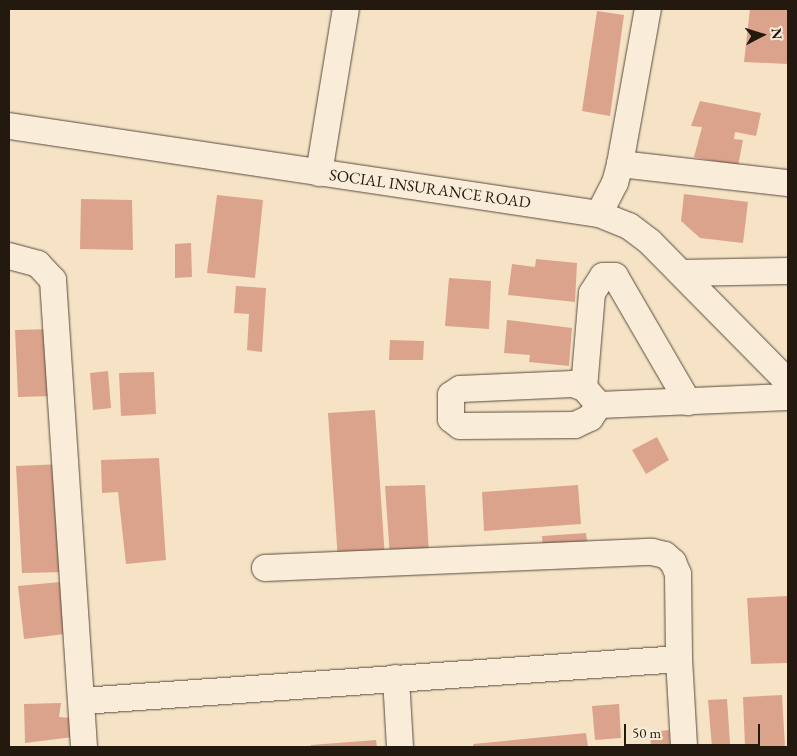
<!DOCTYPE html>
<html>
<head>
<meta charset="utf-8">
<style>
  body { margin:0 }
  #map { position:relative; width:797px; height:756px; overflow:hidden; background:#f6e3c6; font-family:"EB Garamond",serif }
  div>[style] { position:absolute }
  .building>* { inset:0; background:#dca38c }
  .roads { filter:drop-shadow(0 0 1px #584c3d) drop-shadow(0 0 1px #584c3d) }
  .minor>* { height:26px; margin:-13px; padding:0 13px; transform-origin:13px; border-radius:13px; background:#f9edda }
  span { translate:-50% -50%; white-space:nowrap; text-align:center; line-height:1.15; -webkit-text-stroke:5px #f9edda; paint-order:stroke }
  .street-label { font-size:16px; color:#23190f }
  .frame { position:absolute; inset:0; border:10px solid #23190f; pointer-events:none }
  .north { position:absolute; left:737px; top:10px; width:50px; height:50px; -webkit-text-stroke:4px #f9edda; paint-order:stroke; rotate:85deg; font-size:14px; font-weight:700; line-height:20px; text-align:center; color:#23190f }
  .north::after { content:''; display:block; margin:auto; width:18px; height:22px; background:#23190f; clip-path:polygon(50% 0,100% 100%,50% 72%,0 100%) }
  .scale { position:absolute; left:624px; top:724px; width:136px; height:22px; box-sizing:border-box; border:2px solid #23190f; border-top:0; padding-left:6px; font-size:15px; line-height:18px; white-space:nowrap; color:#23190f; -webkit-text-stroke:4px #f9edda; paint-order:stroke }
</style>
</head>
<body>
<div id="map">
  <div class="building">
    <div style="clip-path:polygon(750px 9px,788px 9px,788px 64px,744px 62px)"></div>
    <div style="clip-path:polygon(597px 11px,624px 15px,610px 116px,582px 111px)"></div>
    <div style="clip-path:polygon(700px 101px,761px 113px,756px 136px,735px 132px,734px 139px,743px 140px,738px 166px,694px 157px,702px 127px,691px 126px)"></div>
    <div style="clip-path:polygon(684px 194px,748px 202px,743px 243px,700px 238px,681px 221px)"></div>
    <div style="clip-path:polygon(217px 195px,263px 200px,255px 278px,207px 273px)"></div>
    <div style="clip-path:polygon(81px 199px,132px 200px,133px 250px,80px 249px)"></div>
    <div style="clip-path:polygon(191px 243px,192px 277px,175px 278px,175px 244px)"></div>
    <div style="clip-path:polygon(536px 259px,577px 263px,575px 302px,508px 295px,512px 264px,535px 267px)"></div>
    <div style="clip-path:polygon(449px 278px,491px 281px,489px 329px,445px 326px)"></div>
    <div style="clip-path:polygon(236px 286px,266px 288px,262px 352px,247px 350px,249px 314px,234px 313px)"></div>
    <div style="clip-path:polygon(507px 320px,572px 328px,569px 366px,529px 362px,530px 355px,504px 353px)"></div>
    <div style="clip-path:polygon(50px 329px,54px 396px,18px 397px,15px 330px)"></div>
    <div style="clip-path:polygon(390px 340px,424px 341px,423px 360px,389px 360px)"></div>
    <div style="clip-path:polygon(108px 371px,111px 408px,93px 410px,90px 373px)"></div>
    <div style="clip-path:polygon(154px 372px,156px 414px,121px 416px,119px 373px)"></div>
    <div style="clip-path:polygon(375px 410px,385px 558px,338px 561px,328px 413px)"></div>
    <div style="clip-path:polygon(657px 437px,669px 460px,646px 474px,632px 450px)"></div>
    <div style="clip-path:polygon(159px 458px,166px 560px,126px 564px,118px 492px,102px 493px,101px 460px)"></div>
    <div style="clip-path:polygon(62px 464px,68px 572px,22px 573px,16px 466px)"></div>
    <div style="clip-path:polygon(425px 485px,429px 554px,390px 557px,385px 486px)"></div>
    <div style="clip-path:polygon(578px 485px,581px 524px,484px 531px,482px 492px)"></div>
    <div style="clip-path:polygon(586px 533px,588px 548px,543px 548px,542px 536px)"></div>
    <div style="clip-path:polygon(60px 582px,65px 634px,24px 639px,18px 586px)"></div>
    <div style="clip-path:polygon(788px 596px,788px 663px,751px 664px,747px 598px)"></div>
    <div style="clip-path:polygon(782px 695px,785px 747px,745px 747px,743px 697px)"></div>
    <div style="clip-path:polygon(727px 699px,730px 744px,712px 747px,708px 700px)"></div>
    <div style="clip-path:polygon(61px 703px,59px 717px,71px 718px,73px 737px,25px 743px,24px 704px)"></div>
    <div style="clip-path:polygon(619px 704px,621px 738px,595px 740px,592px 706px)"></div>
    <div style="clip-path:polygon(669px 730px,670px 747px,651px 747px,650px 732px)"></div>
    <div style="clip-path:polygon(586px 733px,588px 747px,474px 747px,473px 744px)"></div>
    <div style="clip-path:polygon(376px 740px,377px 747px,311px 747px,311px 745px)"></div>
  </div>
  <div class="roads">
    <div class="minor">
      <div style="left:9px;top:126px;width:597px;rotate:8.48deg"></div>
      <div style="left:599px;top:214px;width:32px;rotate:22deg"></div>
      <div style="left:629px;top:226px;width:26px;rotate:37deg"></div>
      <div style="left:650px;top:242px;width:197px;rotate:45.4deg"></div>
      <div style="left:620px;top:164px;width:169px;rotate:6.5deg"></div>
      <div style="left:319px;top:173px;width:166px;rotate:-80.7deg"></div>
      <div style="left:599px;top:214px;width:35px;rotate:-63deg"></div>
      <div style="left:615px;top:183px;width:20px;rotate:-75deg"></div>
      <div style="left:620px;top:164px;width:158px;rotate:-79.8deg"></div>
      <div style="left:9px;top:256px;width:30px;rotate:15deg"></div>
      <div style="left:38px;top:264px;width:22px;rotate:47deg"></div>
      <div style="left:53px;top:280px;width:468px;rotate:86.2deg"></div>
      <div style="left:681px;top:273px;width:107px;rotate:-1.1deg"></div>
      <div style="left:584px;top:388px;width:95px;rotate:-85.2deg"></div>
      <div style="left:592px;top:293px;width:20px;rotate:-57deg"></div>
      <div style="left:603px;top:276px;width:12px"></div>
      <div style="left:615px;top:276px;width:146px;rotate:59.9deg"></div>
      <div style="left:599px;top:405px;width:23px;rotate:-131deg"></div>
      <div style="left:584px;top:388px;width:12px;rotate:-160deg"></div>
      <div style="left:573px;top:384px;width:113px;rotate:177.5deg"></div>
      <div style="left:460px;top:389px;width:11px;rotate:146deg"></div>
      <div style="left:451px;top:395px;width:24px;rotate:90deg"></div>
      <div style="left:451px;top:419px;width:11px;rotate:38deg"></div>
      <div style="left:460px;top:426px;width:115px;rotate:-0.5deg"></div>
      <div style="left:575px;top:425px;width:17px;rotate:-25deg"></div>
      <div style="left:590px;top:418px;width:16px;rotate:-55deg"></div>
      <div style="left:599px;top:405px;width:189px;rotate:-2.4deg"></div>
      <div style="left:265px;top:568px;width:387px;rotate:-2.4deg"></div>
      <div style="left:652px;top:552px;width:13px;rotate:13deg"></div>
      <div style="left:665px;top:555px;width:11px;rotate:41deg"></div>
      <div style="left:673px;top:562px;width:13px;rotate:67deg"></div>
      <div style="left:678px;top:574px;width:85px;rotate:89.3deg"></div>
      <div style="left:679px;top:659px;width:88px;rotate:86.7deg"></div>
      <div style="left:396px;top:678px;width:69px;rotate:86.7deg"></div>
      <div style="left:82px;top:701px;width:598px;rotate:-4.02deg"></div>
    </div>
  </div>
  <div class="street-label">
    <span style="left:430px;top:189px;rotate:8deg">SOCIAL INSURANCE ROAD</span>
  </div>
  <div class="frame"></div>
  <div class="north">N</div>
  <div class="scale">50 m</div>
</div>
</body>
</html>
